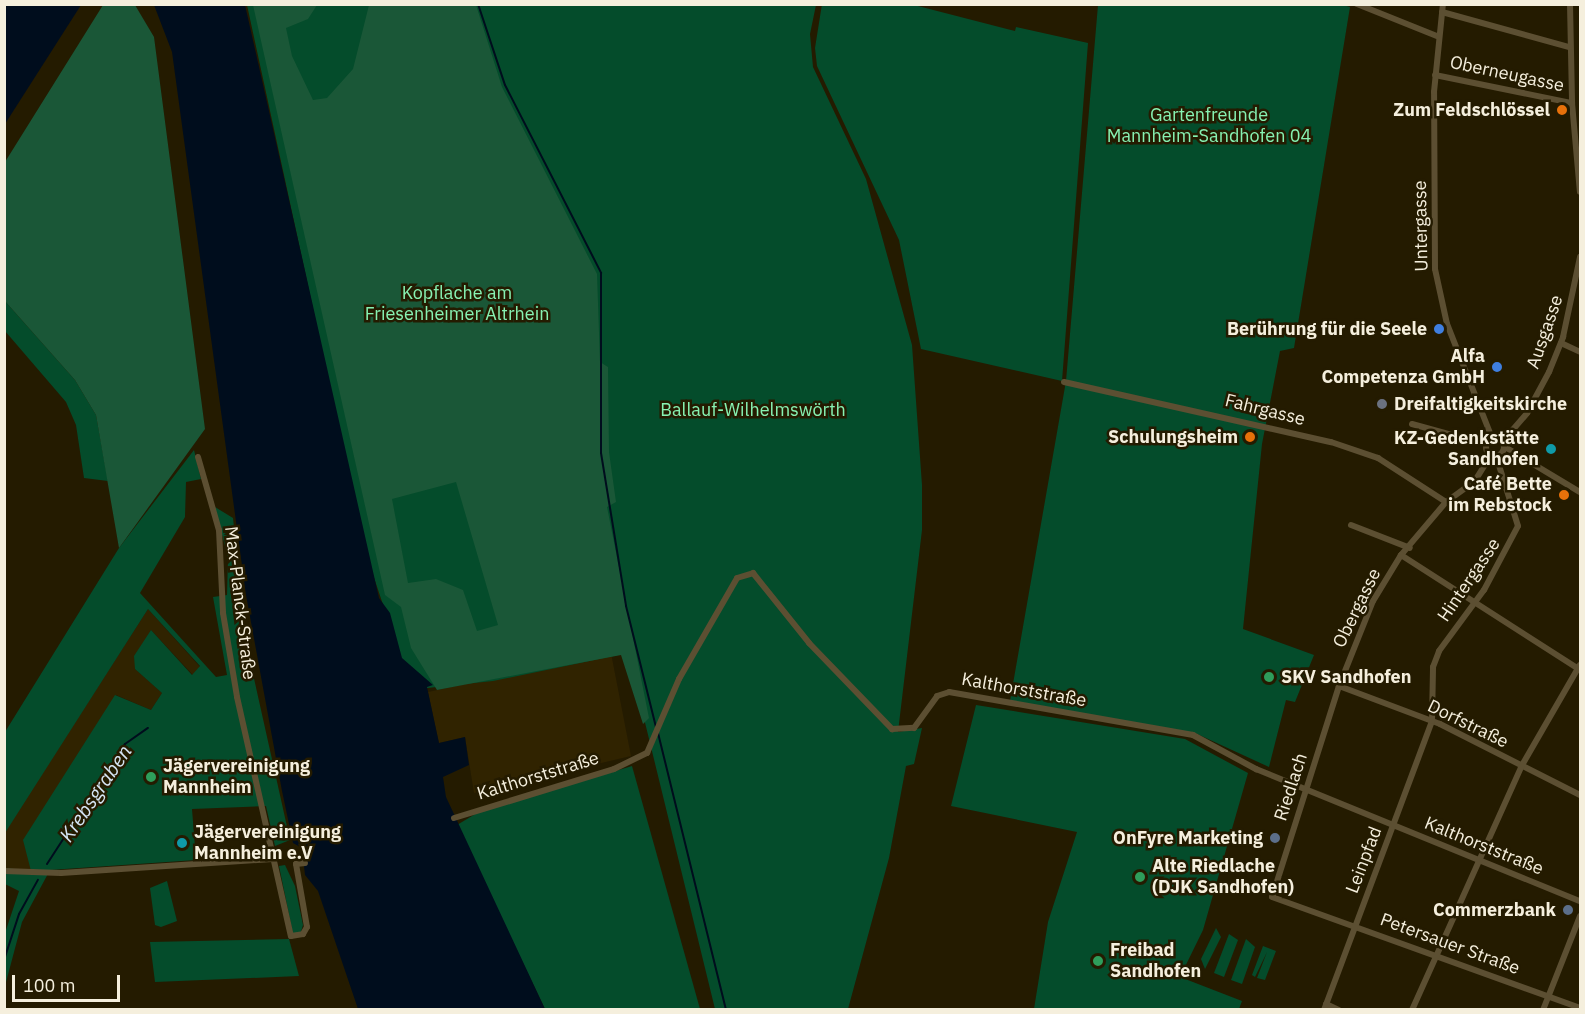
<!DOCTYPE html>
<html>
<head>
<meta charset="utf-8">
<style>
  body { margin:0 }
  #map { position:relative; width:1585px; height:1014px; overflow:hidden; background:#241b00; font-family:"IBM Plex Sans",sans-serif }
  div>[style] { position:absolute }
  .built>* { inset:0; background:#302300 }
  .green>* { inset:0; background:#044c2b }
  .forest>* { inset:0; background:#1a5737 }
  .water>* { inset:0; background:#000d1d }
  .stream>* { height:2px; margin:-1px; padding:0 1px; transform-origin:1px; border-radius:1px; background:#000d1d }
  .minor>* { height:6px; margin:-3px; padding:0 3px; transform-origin:3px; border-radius:3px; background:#5c4f32 }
  .minor>.ring { margin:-3px; padding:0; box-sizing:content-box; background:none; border:6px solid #5c4f32; border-radius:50% }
  .dots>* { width:16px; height:16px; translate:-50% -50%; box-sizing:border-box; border:3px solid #241b00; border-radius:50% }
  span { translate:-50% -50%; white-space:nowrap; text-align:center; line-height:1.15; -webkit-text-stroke:5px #241b00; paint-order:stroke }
  .street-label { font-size:18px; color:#f5efdd }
  .poi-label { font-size:18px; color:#f5efdd; font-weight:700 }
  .right { translate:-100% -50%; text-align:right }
  .left { translate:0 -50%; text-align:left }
  .park-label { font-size:18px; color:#87f2b2 }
  .water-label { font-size:20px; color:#d5e5f4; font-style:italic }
  .frame { position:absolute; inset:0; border:6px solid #f5efdd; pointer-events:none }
  .scale { position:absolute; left:12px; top:975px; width:108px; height:27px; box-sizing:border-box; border:3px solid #f5efdd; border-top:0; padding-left:8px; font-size:18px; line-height:21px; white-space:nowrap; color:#f5efdd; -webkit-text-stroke:4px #241b00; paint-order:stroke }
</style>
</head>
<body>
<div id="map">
  <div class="built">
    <div style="clip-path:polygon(148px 609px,200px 667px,193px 675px,151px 630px,135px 669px,162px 693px,151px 710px,116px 695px,31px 871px,5px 868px,4px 833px)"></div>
    <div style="clip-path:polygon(611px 653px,631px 756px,474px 793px,465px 737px,439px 743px,428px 692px)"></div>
  </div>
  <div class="green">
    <div style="clip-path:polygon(822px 4px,914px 5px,1007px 29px,1015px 31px,1016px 27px,1088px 43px,1062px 381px,921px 349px,899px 240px,817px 66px,815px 48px)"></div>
    <div style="clip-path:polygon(1339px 4px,1350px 7px,1294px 348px,1280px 351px,1262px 444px,1243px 629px,1314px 655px,1295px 702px,1286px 700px,1269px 767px,1195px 733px,1010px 701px,1066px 381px,1098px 5px)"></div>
    <div style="clip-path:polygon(247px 5px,816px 5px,810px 34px,813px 67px,866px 179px,912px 345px,922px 485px,922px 530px,898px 732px,922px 728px,914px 764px,906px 766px,889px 858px,848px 1009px,715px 1009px,628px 653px,493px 681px,418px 689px,402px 661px,367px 557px)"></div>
    <div style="clip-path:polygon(4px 300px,75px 380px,96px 415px,108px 481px,84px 478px,76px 425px,66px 402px,5px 331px)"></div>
    <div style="clip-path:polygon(194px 450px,201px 479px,186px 482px,185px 517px,140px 593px,216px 677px,227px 675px,213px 597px,227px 595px,228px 558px,215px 507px,233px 518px,247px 647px,290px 840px,275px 846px,266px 806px,192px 809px,196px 860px,50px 870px,22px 922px,5px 986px,5px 933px,19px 891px,5px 884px,5px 868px,31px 871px,23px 840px,115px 695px,151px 710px,162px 693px,135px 669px,134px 656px,151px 630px,192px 675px,200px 666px,148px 609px,5px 833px,5px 732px,119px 548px)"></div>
    <div style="clip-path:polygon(976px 705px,1185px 739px,1248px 773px,1203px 930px,1180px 977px,1242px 1001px,1239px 1009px,1034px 1009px,1048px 922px,1077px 832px,951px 806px)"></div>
    <div style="clip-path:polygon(632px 766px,700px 1009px,545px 1009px,457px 825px,477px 813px)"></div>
    <div style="clip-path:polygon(285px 865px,295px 886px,303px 925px,301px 932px,293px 934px,279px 866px)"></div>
    <div style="clip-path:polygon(167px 881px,177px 921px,161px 927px,155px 925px,150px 888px)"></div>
    <div style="clip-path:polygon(1216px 928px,1221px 937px,1205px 969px,1201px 959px)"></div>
    <div style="clip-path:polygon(1229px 934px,1238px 940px,1224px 977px,1214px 973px)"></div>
    <div style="clip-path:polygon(289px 939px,299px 976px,155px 982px,150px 942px)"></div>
    <div style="clip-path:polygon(1246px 939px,1255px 947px,1242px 984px,1231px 980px)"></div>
    <div style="clip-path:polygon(1263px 946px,1276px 951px,1265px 980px,1257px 978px,1267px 952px,1255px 977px,1252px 975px)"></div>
  </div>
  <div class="forest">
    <div style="clip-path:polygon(103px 5px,135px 5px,154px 37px,205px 429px,119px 548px,96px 415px,75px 380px,4px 300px,5px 162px)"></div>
    <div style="clip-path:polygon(evenodd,253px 5px,317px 5px,308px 19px,286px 28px,292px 56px,313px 100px,327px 98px,353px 69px,369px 5px,476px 5px,502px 87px,597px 274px,600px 362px,608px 367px,609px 452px,616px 502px,607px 507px,649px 718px,643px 724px,621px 655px,437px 690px,411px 648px,401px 607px,385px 595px,253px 5px,456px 482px,498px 625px,477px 631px,463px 590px,436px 579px,408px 583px,392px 499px,456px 482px)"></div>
  </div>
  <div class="water">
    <div style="clip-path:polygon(5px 4px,81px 5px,5px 124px,4px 5px)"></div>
    <div style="clip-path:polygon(154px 5px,245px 5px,379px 598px,390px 613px,402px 658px,433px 685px,427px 687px,439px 743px,465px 737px,469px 765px,443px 777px,446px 797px,545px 1009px,358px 1009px,318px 891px,305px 875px,302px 848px,293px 843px,282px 791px,246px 595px,172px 52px)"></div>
  </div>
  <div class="stream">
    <div style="left:478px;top:4px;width:85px;rotate:71.6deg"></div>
    <div style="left:505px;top:85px;width:211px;rotate:62.9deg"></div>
    <div style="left:601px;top:273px;width:180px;rotate:90deg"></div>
    <div style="left:601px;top:453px;width:155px;rotate:80.7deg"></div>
    <div style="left:626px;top:606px;width:125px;rotate:76.1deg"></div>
    <div style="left:658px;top:733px;width:285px;rotate:76.2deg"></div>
    <div style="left:47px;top:864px;width:143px;rotate:-57deg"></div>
    <div style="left:125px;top:744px;width:28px;rotate:-35deg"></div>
    <div style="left:4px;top:960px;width:48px;rotate:-71.9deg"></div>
    <div style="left:19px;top:914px;width:39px;rotate:-61deg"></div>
  </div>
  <div class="minor">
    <div style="left:1357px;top:4px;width:88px;rotate:21.9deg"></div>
    <div style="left:1570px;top:4px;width:99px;rotate:88.8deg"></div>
    <div style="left:1572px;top:103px;width:89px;rotate:84.9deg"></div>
    <div style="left:1442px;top:12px;width:132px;rotate:15.4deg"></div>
    <div style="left:1435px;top:75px;width:140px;rotate:11.6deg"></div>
    <div style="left:1561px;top:343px;width:21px;rotate:25deg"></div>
    <div style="left:1064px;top:382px;width:274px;rotate:12.7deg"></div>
    <div style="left:1331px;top:442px;width:50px;rotate:18.8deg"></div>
    <div style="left:1378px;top:458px;width:81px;rotate:32.9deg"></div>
    <div style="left:1412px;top:424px;width:46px;rotate:15.3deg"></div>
    <div style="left:1456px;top:436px;width:36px;rotate:3deg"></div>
    <div style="left:1492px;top:438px;width:123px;rotate:-111.5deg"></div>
    <div style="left:1447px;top:324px;width:56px;rotate:-102.3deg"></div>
    <div style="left:1435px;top:269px;width:177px;rotate:-90.3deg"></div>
    <div style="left:1434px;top:92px;width:88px;rotate:-84.2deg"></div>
    <div class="ring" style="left:1486px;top:438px;width:12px;height:12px"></div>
    <div style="left:1503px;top:441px;width:37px;rotate:-49deg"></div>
    <div style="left:1527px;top:413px;width:47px;rotate:-61.8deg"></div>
    <div style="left:1549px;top:372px;width:38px;rotate:-68deg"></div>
    <div style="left:1563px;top:337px;width:82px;rotate:-78deg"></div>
    <div style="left:1505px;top:447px;width:87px;rotate:31deg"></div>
    <div style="left:1491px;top:455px;width:31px;rotate:122deg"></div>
    <div style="left:1475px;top:481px;width:36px;rotate:144deg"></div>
    <div style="left:1446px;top:502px;width:70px;rotate:130.3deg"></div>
    <div style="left:1401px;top:555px;width:54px;rotate:121.3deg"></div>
    <div style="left:1373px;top:601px;width:92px;rotate:111.8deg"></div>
    <div style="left:1339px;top:686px;width:221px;rotate:107.6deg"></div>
    <div style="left:1272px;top:897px;width:327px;rotate:19.8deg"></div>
    <div style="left:198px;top:457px;width:76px;rotate:74deg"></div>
    <div style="left:219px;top:530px;width:83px;rotate:87.2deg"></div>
    <div style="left:223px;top:613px;width:85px;rotate:80.5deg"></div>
    <div style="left:237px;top:697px;width:245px;rotate:77.3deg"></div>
    <div style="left:291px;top:936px;width:12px;rotate:-9deg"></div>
    <div style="left:303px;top:934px;width:8px;rotate:-60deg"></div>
    <div style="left:307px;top:927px;width:64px;rotate:-99.9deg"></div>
    <div style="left:296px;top:864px;width:9px;rotate:-6deg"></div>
    <div style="left:1351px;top:525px;width:63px;rotate:21.3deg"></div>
    <div style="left:1401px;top:555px;width:213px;rotate:32.7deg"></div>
    <div style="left:1339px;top:686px;width:108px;rotate:20.6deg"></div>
    <div style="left:1440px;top:724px;width:157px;rotate:26.9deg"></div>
    <div style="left:454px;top:818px;width:167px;rotate:-17deg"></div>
    <div style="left:614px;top:769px;width:37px;rotate:-26deg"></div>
    <div style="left:647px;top:753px;width:81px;rotate:-66.6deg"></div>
    <div style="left:679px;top:679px;width:116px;rotate:-60.1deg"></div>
    <div style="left:737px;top:578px;width:17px;rotate:-17deg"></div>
    <div style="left:753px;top:573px;width:90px;rotate:51.3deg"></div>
    <div style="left:809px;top:643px;width:120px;rotate:46deg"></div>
    <div style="left:892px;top:729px;width:22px;rotate:-3deg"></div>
    <div style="left:914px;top:728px;width:39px;rotate:-54deg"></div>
    <div style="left:937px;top:696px;width:13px;rotate:-18deg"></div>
    <div style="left:949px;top:692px;width:248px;rotate:10deg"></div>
    <div style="left:1193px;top:735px;width:72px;rotate:28.4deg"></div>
    <div style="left:1256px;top:769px;width:350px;rotate:22.2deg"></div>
    <div style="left:4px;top:871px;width:57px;rotate:2deg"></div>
    <div style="left:61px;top:873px;width:212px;rotate:-3.8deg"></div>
    <div style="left:1326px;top:1004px;width:14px;rotate:25deg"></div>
    <div style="left:1324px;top:1010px;width:309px;rotate:-69.5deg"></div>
    <div style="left:1432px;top:721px;width:54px;rotate:-88.9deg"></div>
    <div style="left:1433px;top:667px;width:17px;rotate:-69deg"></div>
    <div style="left:1439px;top:651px;width:76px;rotate:-53.6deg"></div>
    <div style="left:1484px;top:590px;width:72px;rotate:-62deg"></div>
    <div style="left:1518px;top:526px;width:73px;rotate:-107.4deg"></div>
    <div style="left:1412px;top:1010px;width:266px;rotate:-65.8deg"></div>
    <div style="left:1521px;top:767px;width:118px;rotate:-60deg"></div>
    <div style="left:1543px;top:1010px;width:101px;rotate:-68.5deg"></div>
  </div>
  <div class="dots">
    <div style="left:1562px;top:110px;background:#e8710a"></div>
    <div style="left:1439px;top:329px;background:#3f7fe0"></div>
    <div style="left:1497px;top:367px;background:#3f7fe0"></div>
    <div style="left:1382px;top:404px;background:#6b7280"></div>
    <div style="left:1250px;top:437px;background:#e8710a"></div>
    <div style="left:1551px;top:449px;background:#0f9aa8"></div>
    <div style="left:1564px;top:495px;background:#e8710a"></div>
    <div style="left:1269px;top:677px;background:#2e9e5b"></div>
    <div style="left:151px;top:777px;background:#2e9e5b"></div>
    <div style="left:1275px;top:838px;background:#5c6f8a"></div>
    <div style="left:182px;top:843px;background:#0f9aa8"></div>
    <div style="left:1140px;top:877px;background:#2e9e5b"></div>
    <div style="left:1568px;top:910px;background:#5c6f8a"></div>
    <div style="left:1098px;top:961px;background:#2e9e5b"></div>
  </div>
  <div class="street-label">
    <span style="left:1507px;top:74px;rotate:12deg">Oberneugasse</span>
    <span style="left:1421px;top:226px;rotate:-91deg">Untergasse</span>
    <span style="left:1545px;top:332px;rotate:-71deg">Ausgasse</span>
    <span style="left:1265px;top:410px;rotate:14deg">Fahrgasse</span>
    <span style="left:1469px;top:580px;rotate:-56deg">Hintergasse</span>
    <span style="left:240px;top:603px;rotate:83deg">Max-Planck-Straße</span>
    <span style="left:1357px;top:608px;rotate:-64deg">Obergasse</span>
    <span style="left:1024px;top:690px;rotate:10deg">Kalthorststraße</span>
    <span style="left:1468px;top:724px;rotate:26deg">Dorfstraße</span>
    <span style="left:538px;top:776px;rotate:-17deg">Kalthorststraße</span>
    <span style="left:1291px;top:787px;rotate:-72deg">Riedlach</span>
    <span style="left:1484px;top:846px;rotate:22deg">Kalthorststraße</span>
    <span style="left:1364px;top:860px;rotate:-69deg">Leinpfad</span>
    <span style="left:1450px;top:944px;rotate:20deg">Petersauer Straße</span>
  </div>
  <div class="poi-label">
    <span class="right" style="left:1550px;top:110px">Zum Feldschlössel</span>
    <span class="right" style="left:1427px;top:329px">Berührung für die Seele</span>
    <span class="right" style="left:1485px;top:367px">Alfa<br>Competenza GmbH</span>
    <span class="left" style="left:1394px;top:404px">Dreifaltigkeitskirche</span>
    <span class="right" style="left:1238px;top:437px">Schulungsheim</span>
    <span class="right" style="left:1539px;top:449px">KZ-Gedenkstätte<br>Sandhofen</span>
    <span class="right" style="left:1552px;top:495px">Café Bette<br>im Rebstock</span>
    <span class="left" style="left:1281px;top:677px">SKV Sandhofen</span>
    <span class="left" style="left:163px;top:777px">Jägervereinigung<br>Mannheim</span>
    <span class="left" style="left:194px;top:843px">Jägervereinigung<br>Mannheim e.V</span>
    <span class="right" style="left:1263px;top:838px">OnFyre Marketing</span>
    <span class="left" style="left:1152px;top:877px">Alte Riedlache<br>(DJK Sandhofen)</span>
    <span class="right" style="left:1556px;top:910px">Commerzbank</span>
    <span class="left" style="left:1110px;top:961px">Freibad<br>Sandhofen</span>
  </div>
  <div class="park-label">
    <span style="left:1209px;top:126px">Gartenfreunde<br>Mannheim-Sandhofen 04</span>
    <span style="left:457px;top:304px">Kopflache am<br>Friesenheimer Altrhein</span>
    <span style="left:753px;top:410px">Ballauf-Wilhelmswörth</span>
  </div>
  <div class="water-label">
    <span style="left:95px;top:793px;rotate:-56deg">Krebsgraben</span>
  </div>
  <div class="frame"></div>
  <div class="scale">100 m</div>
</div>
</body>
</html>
